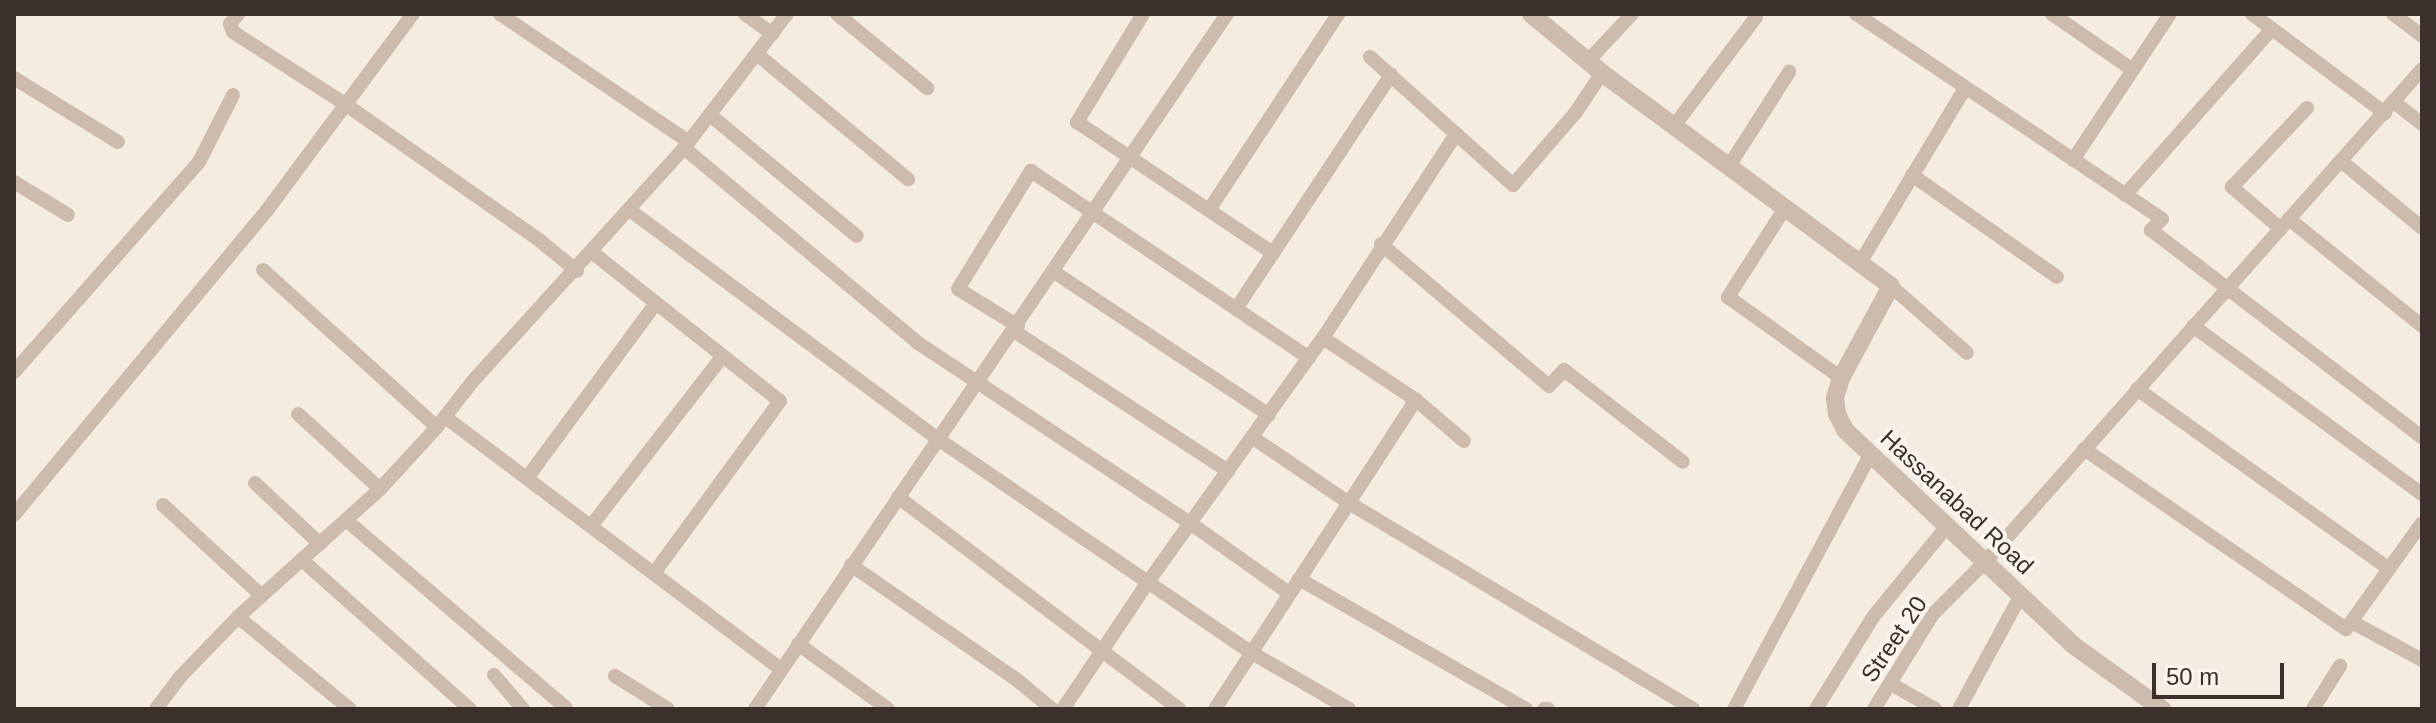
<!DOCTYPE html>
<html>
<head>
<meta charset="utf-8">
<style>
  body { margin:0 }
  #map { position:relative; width:2436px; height:723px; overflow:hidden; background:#f4ebe1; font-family:Helvetica,sans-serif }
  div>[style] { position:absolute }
  .minor>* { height:14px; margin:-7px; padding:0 7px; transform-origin:7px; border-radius:7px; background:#cdbbac }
  .tertiary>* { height:18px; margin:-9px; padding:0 9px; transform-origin:9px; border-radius:9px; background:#cdbbac }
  span { translate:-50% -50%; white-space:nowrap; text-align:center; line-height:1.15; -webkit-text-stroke:8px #fbf5ee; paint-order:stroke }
  .street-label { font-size:24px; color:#3b302b }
  .frame { position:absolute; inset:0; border:16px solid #3b302b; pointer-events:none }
  .scale { position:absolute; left:2152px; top:663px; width:132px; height:36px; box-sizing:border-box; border:4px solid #3b302b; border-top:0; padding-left:10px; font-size:24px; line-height:28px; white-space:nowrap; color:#3b302b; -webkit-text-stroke:6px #fbf5ee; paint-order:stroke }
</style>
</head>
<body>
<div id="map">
  <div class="minor">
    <div style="left:238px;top:14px;width:13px;rotate:129deg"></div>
    <div style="left:230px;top:24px;width:9px;rotate:69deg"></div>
    <div style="left:233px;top:32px;width:133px;rotate:32.7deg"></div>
    <div style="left:345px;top:104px;width:237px;rotate:35deg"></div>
    <div style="left:539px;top:240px;width:49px;rotate:39.2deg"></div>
    <div style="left:500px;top:14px;width:228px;rotate:34.1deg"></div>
    <div style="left:745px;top:14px;width:34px;rotate:36deg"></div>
    <div style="left:837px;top:14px;width:117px;rotate:39.4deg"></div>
    <div style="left:1143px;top:14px;width:127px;rotate:121.4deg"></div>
    <div style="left:1077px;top:122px;width:236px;rotate:33.8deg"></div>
    <div style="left:1856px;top:14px;width:368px;rotate:33.8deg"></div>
    <div style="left:2162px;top:219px;width:16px;rotate:135deg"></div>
    <div style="left:2151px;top:230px;width:341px;rotate:37.4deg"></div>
    <div style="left:2052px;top:14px;width:98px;rotate:34.7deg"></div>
    <div style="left:2252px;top:14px;width:166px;rotate:36.7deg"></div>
    <div style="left:2393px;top:14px;width:36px;rotate:37deg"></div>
    <div style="left:758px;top:55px;width:195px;rotate:39.6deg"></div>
    <div style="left:1370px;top:57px;width:192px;rotate:41.8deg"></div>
    <div style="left:1513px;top:185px;width:96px;rotate:-49.2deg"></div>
    <div style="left:1576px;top:112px;width:47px;rotate:-56.3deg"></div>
    <div style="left:1588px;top:61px;width:64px;rotate:-46.9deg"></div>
    <div style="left:14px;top:78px;width:122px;rotate:31.6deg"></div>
    <div style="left:2394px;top:102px;width:36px;rotate:38deg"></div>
    <div style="left:710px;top:115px;width:190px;rotate:39.5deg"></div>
    <div style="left:1674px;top:126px;width:136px;rotate:-53deg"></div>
    <div style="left:684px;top:148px;width:305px;rotate:39.8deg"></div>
    <div style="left:918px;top:343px;width:326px;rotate:33.5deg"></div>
    <div style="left:1190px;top:523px;width:121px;rotate:35.3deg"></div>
    <div style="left:2073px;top:160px;width:175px;rotate:-56.4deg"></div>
    <div style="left:2341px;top:161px;width:105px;rotate:39.6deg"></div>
    <div style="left:1729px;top:166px;width:112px;rotate:-57.4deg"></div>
    <div style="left:1912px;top:175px;width:177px;rotate:35.1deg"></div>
    <div style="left:14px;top:182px;width:63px;rotate:31.4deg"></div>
    <div style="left:2125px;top:195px;width:222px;rotate:-48.5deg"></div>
    <div style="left:1785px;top:208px;width:106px;rotate:122.6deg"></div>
    <div style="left:1728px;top:297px;width:139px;rotate:35.6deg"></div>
    <div style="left:1209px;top:210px;width:235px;rotate:-56.6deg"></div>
    <div style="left:631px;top:211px;width:382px;rotate:36.6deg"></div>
    <div style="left:938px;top:439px;width:380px;rotate:34.3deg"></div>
    <div style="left:1252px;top:653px;width:112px;rotate:30deg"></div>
    <div style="left:2289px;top:219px;width:171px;rotate:38.8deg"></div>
    <div style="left:2281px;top:229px;width:65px;rotate:-139.4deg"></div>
    <div style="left:2232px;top:187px;width:109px;rotate:-46.5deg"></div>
    <div style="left:1381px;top:244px;width:220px;rotate:40.2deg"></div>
    <div style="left:1549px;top:386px;width:22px;rotate:-47deg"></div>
    <div style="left:1564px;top:370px;width:150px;rotate:37.7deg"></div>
    <div style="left:593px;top:253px;width:238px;rotate:38.4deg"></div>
    <div style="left:780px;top:401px;width:213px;rotate:126.2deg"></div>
    <div style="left:1860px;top:263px;width:204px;rotate:-59deg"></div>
    <div style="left:263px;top:270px;width:234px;rotate:42.1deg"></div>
    <div style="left:1054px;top:272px;width:258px;rotate:33.6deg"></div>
    <div style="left:1891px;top:286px;width:101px;rotate:41.4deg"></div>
    <div style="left:1236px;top:309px;width:281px;rotate:-56.5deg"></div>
    <div style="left:1018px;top:326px;width:70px;rotate:-148.3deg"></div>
    <div style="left:958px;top:289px;width:139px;rotate:-58.3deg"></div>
    <div style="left:1031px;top:171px;width:335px;rotate:33.9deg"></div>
    <div style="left:2193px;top:326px;width:284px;rotate:36.3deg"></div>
    <div style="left:1014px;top:331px;width:256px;rotate:33.2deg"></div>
    <div style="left:1323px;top:338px;width:112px;rotate:33.7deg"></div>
    <div style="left:1416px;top:400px;width:63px;rotate:40.5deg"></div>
    <div style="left:14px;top:372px;width:280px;rotate:-48.6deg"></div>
    <div style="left:199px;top:162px;width:75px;rotate:-63.1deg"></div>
    <div style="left:2137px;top:389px;width:310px;rotate:35.5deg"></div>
    <div style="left:298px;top:414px;width:111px;rotate:42.4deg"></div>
    <div style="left:445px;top:417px;width:420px;rotate:36.9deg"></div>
    <div style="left:1252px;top:437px;width:117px;rotate:34.2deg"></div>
    <div style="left:1349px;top:503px;width:401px;rotate:30.9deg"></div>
    <div style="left:2084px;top:449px;width:318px;rotate:34.5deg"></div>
    <div style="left:2346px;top:629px;width:130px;rotate:-54.4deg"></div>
    <div style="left:527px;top:478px;width:217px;rotate:-53.6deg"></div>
    <div style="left:255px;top:483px;width:89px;rotate:43.2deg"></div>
    <div style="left:898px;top:497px;width:352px;rotate:37deg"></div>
    <div style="left:163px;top:505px;width:134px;rotate:42.6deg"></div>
    <div style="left:14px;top:515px;width:398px;rotate:-50.3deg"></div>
    <div style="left:268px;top:209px;width:243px;rotate:-53.4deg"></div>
    <div style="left:346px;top:520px;width:289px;rotate:40.5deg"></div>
    <div style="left:591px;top:526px;width:215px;rotate:-52.2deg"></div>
    <div style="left:302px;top:560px;width:225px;rotate:41.6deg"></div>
    <div style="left:851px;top:565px;width:202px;rotate:34.7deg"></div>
    <div style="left:1017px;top:680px;width:45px;rotate:39.6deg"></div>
    <div style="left:1299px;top:579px;width:262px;rotate:29.8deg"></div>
    <div style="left:238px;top:617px;width:145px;rotate:39.4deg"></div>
    <div style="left:2352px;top:622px;width:80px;rotate:28.5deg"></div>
    <div style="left:798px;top:644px;width:111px;rotate:35.8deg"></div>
    <div style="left:494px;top:675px;width:45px;rotate:49.5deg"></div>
    <div style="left:615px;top:676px;width:62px;rotate:31.9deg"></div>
    <div style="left:1891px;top:684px;width:51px;rotate:29.6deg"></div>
    <div style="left:156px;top:709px;width:40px;rotate:-53deg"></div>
    <div style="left:180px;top:677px;width:83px;rotate:-46deg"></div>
    <div style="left:238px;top:617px;width:191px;rotate:-42deg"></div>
    <div style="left:380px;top:489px;width:84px;rotate:-47.4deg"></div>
    <div style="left:437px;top:427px;width:57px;rotate:-52.1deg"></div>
    <div style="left:472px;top:382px;width:316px;rotate:-47.8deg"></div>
    <div style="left:684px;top:148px;width:169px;rotate:-52.5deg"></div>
    <div style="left:755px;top:709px;width:840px;rotate:-55.82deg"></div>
    <div style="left:1063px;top:709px;width:153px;rotate:-56.2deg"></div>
    <div style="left:1148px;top:582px;width:300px;rotate:-54.4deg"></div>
    <div style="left:1323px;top:338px;width:244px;rotate:-56.9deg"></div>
    <div style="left:1215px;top:709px;width:369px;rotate:-57deg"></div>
    <div style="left:1544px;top:709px;width:4px"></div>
    <div style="left:1734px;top:709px;width:289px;rotate:-61.8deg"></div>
    <div style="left:1816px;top:709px;width:108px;rotate:-58.2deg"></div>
    <div style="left:1873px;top:617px;width:119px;rotate:-50.8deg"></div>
    <div style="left:1874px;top:709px;width:112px;rotate:-58.2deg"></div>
    <div style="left:1933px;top:614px;width:75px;rotate:-45deg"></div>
    <div style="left:1986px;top:561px;width:657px;rotate:-48.45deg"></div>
    <div style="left:1959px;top:709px;width:130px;rotate:-61.5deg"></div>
    <div style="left:2313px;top:709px;width:51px;rotate:-57.9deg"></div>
  </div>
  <div class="tertiary">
    <div style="left:1531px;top:14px;width:92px;rotate:39.7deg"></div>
    <div style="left:1602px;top:73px;width:359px;rotate:36.4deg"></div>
    <div style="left:1891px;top:286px;width:105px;rotate:118.5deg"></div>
    <div style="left:1841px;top:378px;width:21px;rotate:107deg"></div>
    <div style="left:1835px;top:398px;width:16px;rotate:83deg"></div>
    <div style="left:1837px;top:414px;width:18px;rotate:63deg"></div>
    <div style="left:1845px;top:430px;width:313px;rotate:43.3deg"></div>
    <div style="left:2073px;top:645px;width:110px;rotate:35.7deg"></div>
  </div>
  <div class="street-label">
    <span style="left:1957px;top:502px;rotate:43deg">Hassanabad Road</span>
    <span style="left:1894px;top:639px;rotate:-56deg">Street 20</span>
  </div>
  <div class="frame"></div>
  <div class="scale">50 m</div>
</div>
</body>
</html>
